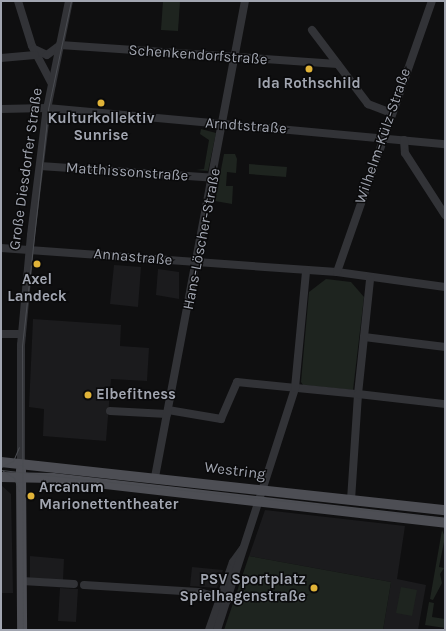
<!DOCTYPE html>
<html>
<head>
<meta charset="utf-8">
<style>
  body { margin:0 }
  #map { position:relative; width:446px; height:631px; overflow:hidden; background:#0f0f10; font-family:Karla,sans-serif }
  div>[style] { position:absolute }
  .built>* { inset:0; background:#1b1b1d }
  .green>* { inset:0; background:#1e241f }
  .minor>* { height:8px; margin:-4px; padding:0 4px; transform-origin:4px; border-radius:4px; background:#323337 }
  .major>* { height:10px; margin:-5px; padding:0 5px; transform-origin:5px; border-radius:5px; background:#4d4e54 }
  .tram>* { height:1px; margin:-0.5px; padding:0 0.5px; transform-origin:0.5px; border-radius:0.5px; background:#4b4d52 }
  .dots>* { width:11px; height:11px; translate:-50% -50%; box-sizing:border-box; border:2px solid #0a0a0b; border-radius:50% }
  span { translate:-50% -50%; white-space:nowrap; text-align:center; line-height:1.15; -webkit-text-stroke:3px #0a0a0b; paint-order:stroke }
  .street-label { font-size:15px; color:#a1a5b0 }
  .poi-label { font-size:15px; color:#a1a5b0; font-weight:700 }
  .left { translate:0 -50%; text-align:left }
  .right { translate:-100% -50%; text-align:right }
  .frame { position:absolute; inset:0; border:2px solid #a1a5b0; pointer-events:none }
</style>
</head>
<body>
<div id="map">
  <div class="built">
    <div style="clip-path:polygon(114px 265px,141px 267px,138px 307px,110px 304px)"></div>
    <div style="clip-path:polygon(158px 269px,179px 272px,179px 299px,156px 295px)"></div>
    <div style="clip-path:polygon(33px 319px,121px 325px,120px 346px,149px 348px,147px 381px,111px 379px,106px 441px,43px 436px,44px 409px,29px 407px)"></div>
    <div style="clip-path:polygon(1px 485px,11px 494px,13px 593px,1px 593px)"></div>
    <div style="clip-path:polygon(265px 510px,405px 526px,397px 579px,426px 585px,418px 630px,383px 630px,391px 582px,249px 556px)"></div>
    <div style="clip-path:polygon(30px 556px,64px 559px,63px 580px,30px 578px)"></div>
    <div style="clip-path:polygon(192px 567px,223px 570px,217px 588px,190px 586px)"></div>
    <div style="clip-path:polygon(60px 588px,78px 589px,76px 622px,58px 621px)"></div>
  </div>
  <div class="green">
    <div style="clip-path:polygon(163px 1px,180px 1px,178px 31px,161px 30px)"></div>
    <div style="clip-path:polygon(201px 129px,216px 133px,208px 171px,196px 170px,204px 169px,209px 140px,200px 134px)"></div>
    <div style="clip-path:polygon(224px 154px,235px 154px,237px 159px,236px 173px,227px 172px,226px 186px,233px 186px,232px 204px,215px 201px)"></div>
    <div style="clip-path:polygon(249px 164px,287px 167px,286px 177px,249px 174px)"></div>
    <div style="clip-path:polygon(326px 279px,351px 282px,364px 297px,353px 390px,303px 385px,301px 382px,309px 292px)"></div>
    <div style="clip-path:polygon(442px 530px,445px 537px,439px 567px,444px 568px,440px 574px,442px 583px,433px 600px,430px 599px)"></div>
    <div style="clip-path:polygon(249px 556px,391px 582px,383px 630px,224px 630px)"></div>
    <div style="clip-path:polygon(401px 587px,417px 590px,412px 616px,396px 613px)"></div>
    <div style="clip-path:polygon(429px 602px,434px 603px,432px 617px,445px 619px,445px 628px,425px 625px)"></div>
  </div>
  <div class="minor">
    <div style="left:18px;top:1px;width:47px;rotate:72.7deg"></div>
    <div style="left:32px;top:46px;width:43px;rotate:62.2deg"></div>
    <div style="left:312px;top:30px;width:93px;rotate:52.9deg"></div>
    <div style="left:368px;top:104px;width:25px;rotate:21deg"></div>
    <div style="left:60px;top:45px;width:278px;rotate:3.9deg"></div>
    <div style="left:34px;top:49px;width:14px;rotate:25deg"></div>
    <div style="left:47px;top:55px;width:15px;rotate:-37deg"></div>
    <div style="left:1px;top:58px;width:34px;rotate:-5deg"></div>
    <div style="left:1px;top:109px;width:46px;rotate:-1.2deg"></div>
    <div style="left:47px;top:108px;width:400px;rotate:5.2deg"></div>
    <div style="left:404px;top:140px;width:13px;rotate:86deg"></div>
    <div style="left:405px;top:153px;width:74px;rotate:57.2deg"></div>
    <div style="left:40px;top:166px;width:174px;rotate:3.9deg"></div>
    <div style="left:1px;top:248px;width:337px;rotate:4.1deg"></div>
    <div style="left:337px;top:272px;width:109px;rotate:7.9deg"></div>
    <div style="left:337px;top:272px;width:287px;rotate:-70.7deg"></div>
    <div style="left:1px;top:334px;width:21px"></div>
    <div style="left:364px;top:337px;width:82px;rotate:7deg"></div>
    <div style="left:168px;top:410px;width:54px;rotate:9.6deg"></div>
    <div style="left:221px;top:419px;width:40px;rotate:-66.6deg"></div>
    <div style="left:237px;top:382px;width:122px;rotate:5.7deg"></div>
    <div style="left:358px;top:394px;width:116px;rotate:-84deg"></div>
    <div style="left:110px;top:411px;width:57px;rotate:3deg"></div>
    <div style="left:21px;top:462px;width:117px;rotate:-90deg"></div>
    <div style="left:21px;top:345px;width:110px;rotate:-84.8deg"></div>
    <div style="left:31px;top:235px;width:122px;rotate:-82.9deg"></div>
    <div style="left:46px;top:114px;width:115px;rotate:-78.5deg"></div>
    <div style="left:155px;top:477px;width:484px;rotate:-79.3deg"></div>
    <div style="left:351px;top:500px;width:106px;rotate:-86.2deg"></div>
    <div style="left:358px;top:394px;width:88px;rotate:6.6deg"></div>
    <div style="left:22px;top:581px;width:52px;rotate:3.3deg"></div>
    <div style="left:84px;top:585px;width:115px;rotate:3.5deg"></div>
    <div style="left:199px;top:592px;width:30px;rotate:15deg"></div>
    <div style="left:209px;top:630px;width:72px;rotate:-70.6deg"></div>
    <div style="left:233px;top:562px;width:17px;rotate:-54deg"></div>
    <div style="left:217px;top:630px;width:254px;rotate:-72.1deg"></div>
    <div style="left:295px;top:388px;width:117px;rotate:-84.6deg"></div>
  </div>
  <div class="major">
    <div style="left:1px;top:462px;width:447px;rotate:6.2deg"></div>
    <div style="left:21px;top:470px;width:160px;rotate:89.6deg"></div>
    <div style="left:1px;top:477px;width:52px;rotate:1.1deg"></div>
    <div style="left:53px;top:478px;width:395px;rotate:6.5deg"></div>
  </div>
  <div class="tram">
    <div style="left:1px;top:467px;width:13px;rotate:-27deg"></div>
    <div style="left:13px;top:461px;width:15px;rotate:-67deg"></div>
    <div style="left:1px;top:470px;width:447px;rotate:6.2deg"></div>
    <div style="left:3px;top:471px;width:13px;rotate:32deg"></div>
    <div style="left:14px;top:478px;width:14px;rotate:69deg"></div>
    <div style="left:23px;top:630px;width:284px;rotate:-90.2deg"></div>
    <div style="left:22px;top:346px;width:238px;rotate:-83.7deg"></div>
    <div style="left:48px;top:109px;width:110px;rotate:-78deg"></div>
  </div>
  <div class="dots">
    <div style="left:309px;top:69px;background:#e0b338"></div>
    <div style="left:101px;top:103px;background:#e0b338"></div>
    <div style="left:37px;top:264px;background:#e0b338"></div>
    <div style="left:88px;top:395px;background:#e0b338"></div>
    <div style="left:31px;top:496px;background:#e0b338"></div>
    <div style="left:314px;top:588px;background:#e0b338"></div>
  </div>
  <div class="street-label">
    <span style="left:198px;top:55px;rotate:4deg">Schenkendorfstraße</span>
    <span style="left:246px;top:126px;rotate:4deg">Arndtstraße</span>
    <span style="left:383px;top:136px;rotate:-71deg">Wilhelm-Külz-Straße</span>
    <span style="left:26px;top:169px;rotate:-82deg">Große Diesdorfer Straße</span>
    <span style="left:127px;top:172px;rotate:4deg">Matthissonstraße</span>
    <span style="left:202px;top:239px;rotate:-79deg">Hans-Löscher-Straße</span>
    <span style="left:133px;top:257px;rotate:5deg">Annastraße</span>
    <span style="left:235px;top:471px;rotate:7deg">Westring</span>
  </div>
  <div class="poi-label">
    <span style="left:309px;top:84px">Ida Rothschild</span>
    <span style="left:101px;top:127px">Kulturkollektiv<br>Sunrise</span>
    <span style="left:37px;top:288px">Axel<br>Landeck</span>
    <span class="left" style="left:96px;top:395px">Elbefitness</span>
    <span class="left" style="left:39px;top:496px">Arcanum<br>Marionettentheater</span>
    <span class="right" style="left:306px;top:588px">PSV Sportplatz<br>Spielhagenstraße</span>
  </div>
  <div class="frame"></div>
</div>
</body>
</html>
